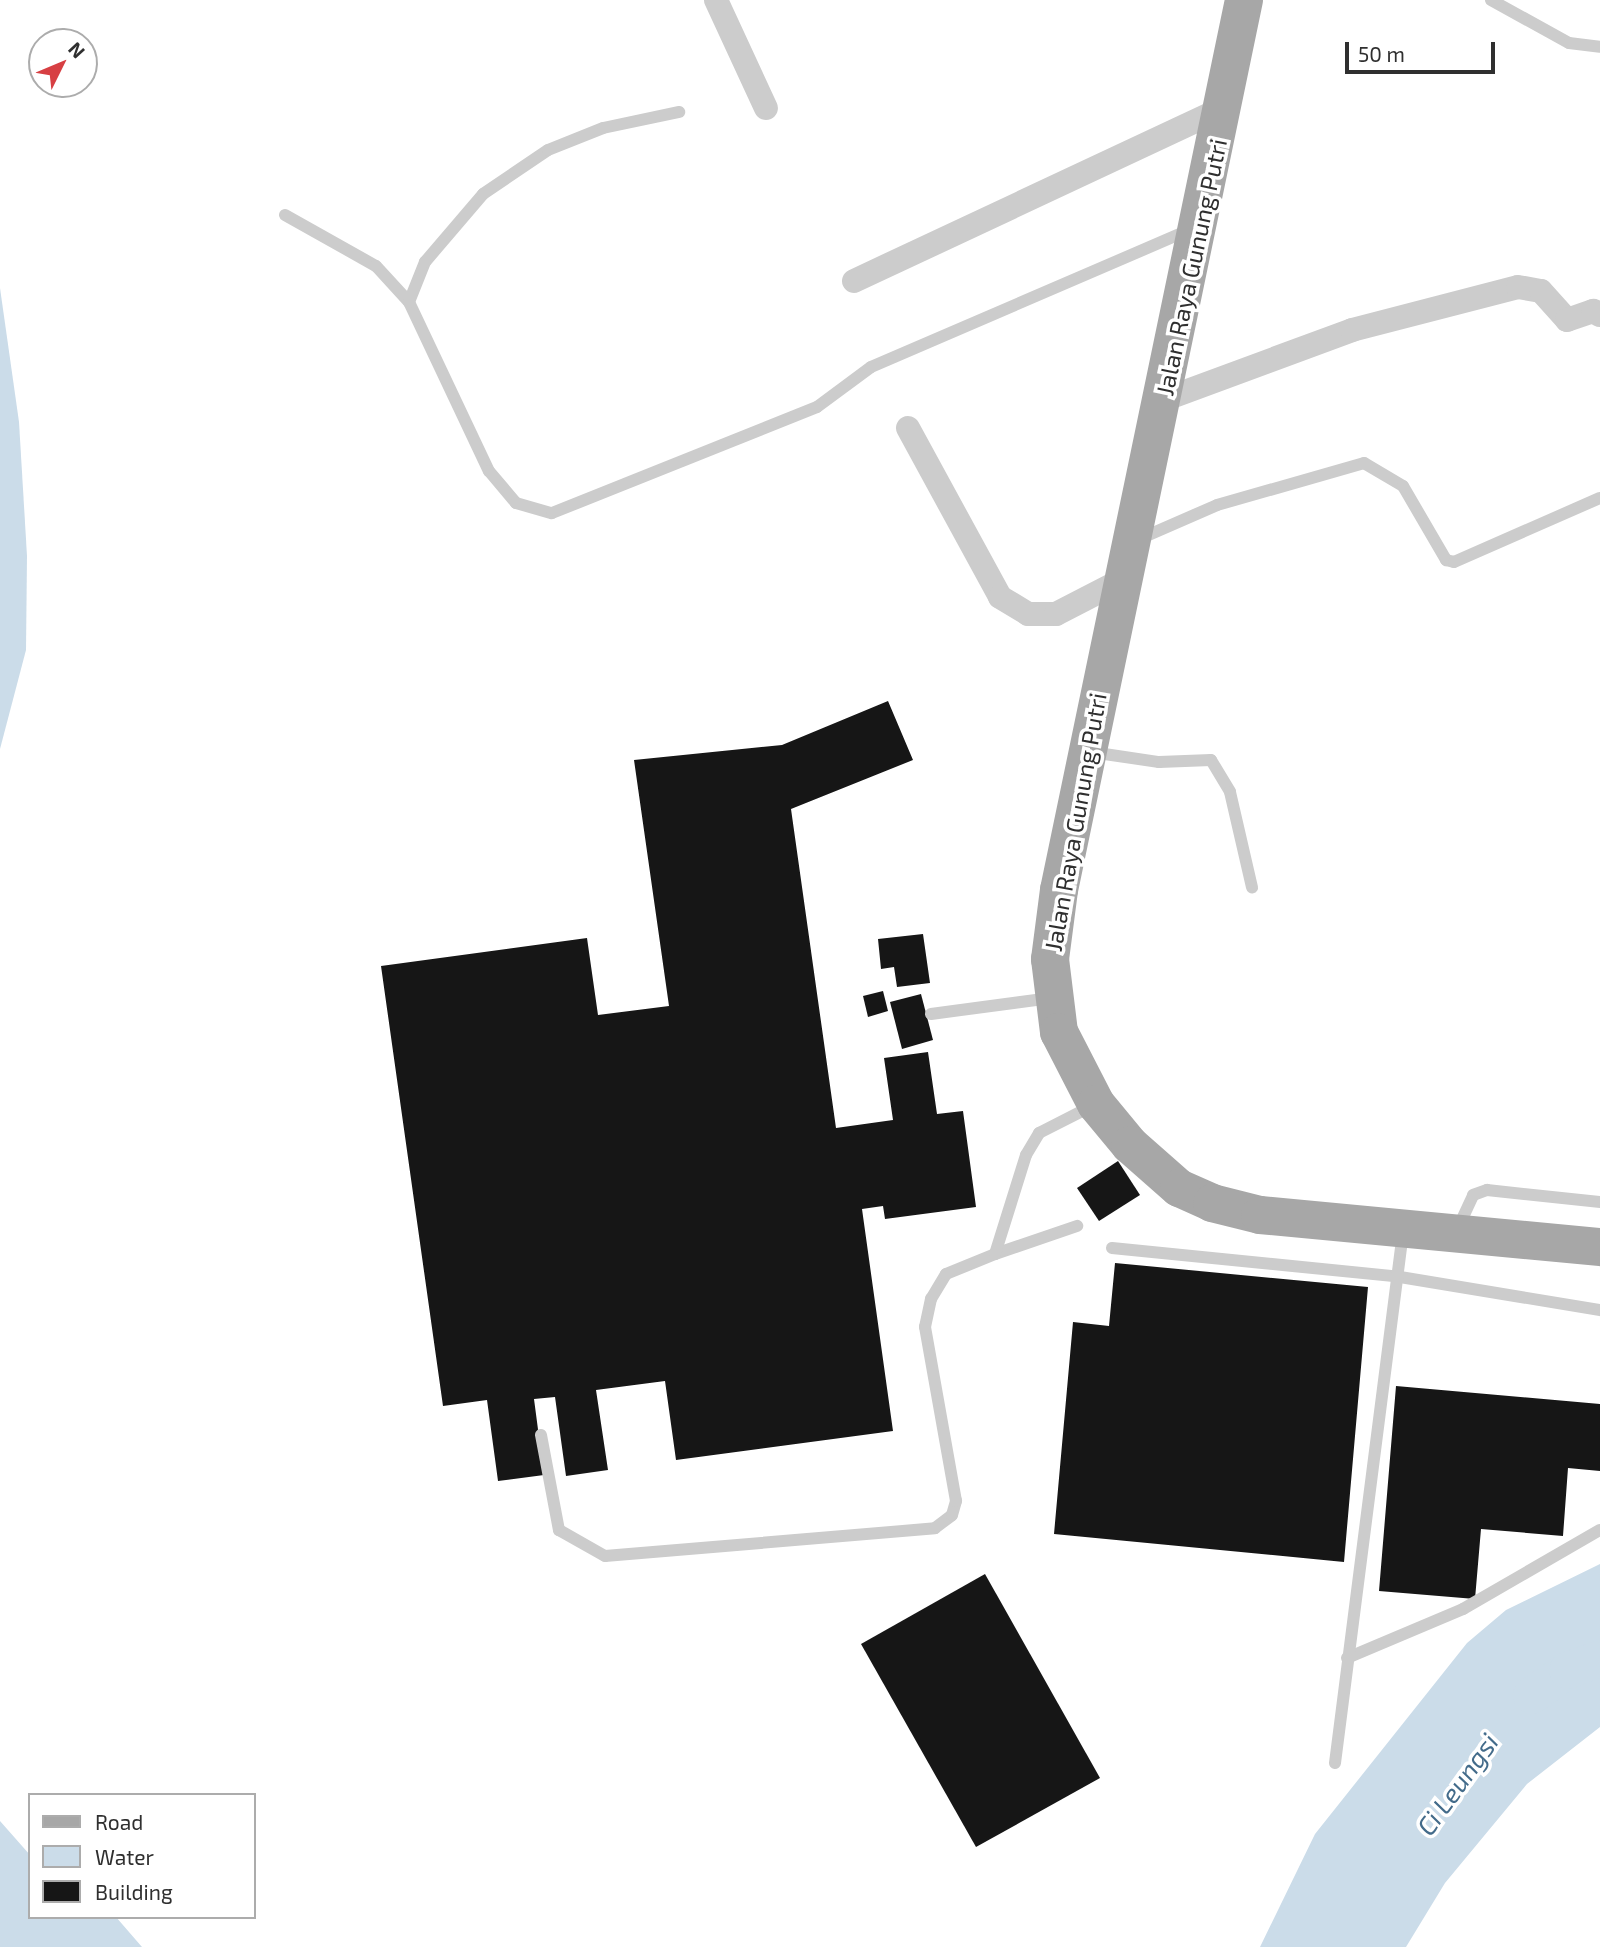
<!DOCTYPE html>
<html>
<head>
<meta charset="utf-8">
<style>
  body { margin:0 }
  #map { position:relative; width:1600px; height:1947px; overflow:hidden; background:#fff; font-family:"Exo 2",sans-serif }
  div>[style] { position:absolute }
  .water>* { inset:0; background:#cbdce9 }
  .river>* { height:37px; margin:-18.5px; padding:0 18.5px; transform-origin:18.5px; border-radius:18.5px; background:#cbdce9 }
  .building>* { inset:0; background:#161616 }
  .service>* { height:12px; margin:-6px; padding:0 6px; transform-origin:6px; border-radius:6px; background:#ccc }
  .minor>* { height:24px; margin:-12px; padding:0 12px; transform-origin:12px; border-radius:12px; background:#ccc }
  .primary>* { height:38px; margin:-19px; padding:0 19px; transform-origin:19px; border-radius:19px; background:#a7a7a7 }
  span { translate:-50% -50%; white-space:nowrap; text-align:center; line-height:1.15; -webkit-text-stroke:7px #fff; paint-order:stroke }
  .street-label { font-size:24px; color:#2f2f2f }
  .water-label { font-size:26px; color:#436b8a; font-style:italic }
  .legend { position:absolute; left:28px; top:1793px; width:228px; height:126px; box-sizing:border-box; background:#fff; border:2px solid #acacac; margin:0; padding:9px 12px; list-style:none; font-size:21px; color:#2f2f2f }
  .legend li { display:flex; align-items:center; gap:14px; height:35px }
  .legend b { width:35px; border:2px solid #acacac }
  .north { position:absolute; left:28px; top:28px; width:70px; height:70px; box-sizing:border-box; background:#fff; border:2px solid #acacac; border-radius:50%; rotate:47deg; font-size:19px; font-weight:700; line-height:28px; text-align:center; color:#2f2f2f }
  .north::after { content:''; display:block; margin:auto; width:24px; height:32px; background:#d73f43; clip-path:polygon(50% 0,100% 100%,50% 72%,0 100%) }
  .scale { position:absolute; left:1345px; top:42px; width:150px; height:32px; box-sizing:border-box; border:4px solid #2f2f2f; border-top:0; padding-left:9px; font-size:21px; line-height:24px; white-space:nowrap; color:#2f2f2f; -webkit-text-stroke:5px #fff; paint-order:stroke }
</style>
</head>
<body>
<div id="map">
  <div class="water">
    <div style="clip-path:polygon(0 288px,19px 422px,27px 556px,26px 650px,0 749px)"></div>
    <div style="clip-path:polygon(1600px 1564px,1600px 1658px,1590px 1662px,1600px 1659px,1600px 1727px,1527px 1784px,1445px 1883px,1406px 1947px,1260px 1947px,1315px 1834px,1467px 1643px,1506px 1610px)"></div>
    <div style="clip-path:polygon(0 1821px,30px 1855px,30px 1917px,116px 1917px,142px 1947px,0 1947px)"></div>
  </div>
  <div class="river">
    <div style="left:1531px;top:1695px;width:44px;rotate:-34.8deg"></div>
    <div style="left:1567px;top:1670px;width:35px;rotate:-20deg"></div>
  </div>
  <div class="building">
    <div style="clip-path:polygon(888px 701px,913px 760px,791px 809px,836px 1128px,893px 1120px,884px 1058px,928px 1052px,937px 1114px,963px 1111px,976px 1207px,885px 1219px,883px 1206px,862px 1209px,893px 1431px,676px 1460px,665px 1381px,596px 1390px,608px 1470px,566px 1476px,555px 1397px,534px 1399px,544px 1475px,498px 1481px,487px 1400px,443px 1406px,381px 966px,587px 938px,598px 1015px,669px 1006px,634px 760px,782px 745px)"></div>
    <div style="clip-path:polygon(923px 934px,930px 983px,897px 987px,894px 967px,881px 969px,878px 939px)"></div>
    <div style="clip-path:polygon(883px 991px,888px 1011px,868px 1017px,863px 996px)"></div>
    <div style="clip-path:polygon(921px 994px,933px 1040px,902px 1049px,890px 1002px)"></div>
    <div style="clip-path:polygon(1118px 1161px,1140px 1195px,1099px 1221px,1077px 1188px)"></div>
    <div style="clip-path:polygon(1115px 1263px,1368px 1287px,1344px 1562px,1054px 1534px,1073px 1322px,1109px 1326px)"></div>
    <div style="clip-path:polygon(1396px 1386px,1600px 1404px,1600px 1471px,1568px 1468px,1563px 1536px,1481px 1529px,1475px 1599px,1379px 1591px)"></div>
    <div style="clip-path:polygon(985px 1574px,1100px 1778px,976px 1847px,861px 1644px)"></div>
  </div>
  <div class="service">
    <div style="left:1491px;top:0;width:89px;rotate:28.9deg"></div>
    <div style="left:1569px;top:43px;width:31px;rotate:7deg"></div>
    <div style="left:285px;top:215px;width:104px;rotate:29.3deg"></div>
    <div style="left:376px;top:266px;width:49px;rotate:47.5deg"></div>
    <div style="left:409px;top:302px;width:187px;rotate:64.7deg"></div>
    <div style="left:489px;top:471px;width:42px;rotate:49.8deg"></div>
    <div style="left:516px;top:503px;width:37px;rotate:16deg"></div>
    <div style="left:552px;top:513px;width:285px;rotate:-21.8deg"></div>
    <div style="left:817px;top:407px;width:67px;rotate:-36.5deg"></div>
    <div style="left:871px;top:367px;width:348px;rotate:-23.3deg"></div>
    <div style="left:409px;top:302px;width:43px;rotate:-68.2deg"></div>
    <div style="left:425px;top:262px;width:89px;rotate:-49.5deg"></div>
    <div style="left:483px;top:194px;width:78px;rotate:-34.1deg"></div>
    <div style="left:548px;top:150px;width:59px;rotate:-21.8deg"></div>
    <div style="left:603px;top:128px;width:78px;rotate:-11.9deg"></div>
    <div style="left:1137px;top:540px;width:87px;rotate:-23.6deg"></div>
    <div style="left:1217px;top:505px;width:153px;rotate:-15.9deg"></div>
    <div style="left:1364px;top:463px;width:45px;rotate:30.5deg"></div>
    <div style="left:1403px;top:486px;width:86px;rotate:59.8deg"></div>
    <div style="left:1446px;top:560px;width:8px;rotate:14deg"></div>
    <div style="left:1454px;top:562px;width:159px;rotate:-23.7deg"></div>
    <div style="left:1091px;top:752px;width:69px;rotate:8.4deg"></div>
    <div style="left:1159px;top:762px;width:52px;rotate:-2.2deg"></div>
    <div style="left:1211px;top:760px;width:37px;rotate:59deg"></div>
    <div style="left:1230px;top:792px;width:98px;rotate:77deg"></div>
    <div style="left:931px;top:1014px;width:121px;rotate:-7.6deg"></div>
    <div style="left:1457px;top:1230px;width:38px;rotate:-65deg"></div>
    <div style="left:1473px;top:1195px;width:15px;rotate:-20deg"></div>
    <div style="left:1487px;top:1190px;width:114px;rotate:6.1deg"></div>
    <div style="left:1112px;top:1248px;width:283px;rotate:5.7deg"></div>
    <div style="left:1394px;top:1276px;width:209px;rotate:9.4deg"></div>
    <div style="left:995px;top:1254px;width:87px;rotate:-18.9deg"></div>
    <div style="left:541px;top:1435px;width:97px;rotate:79.3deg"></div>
    <div style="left:559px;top:1530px;width:53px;rotate:29.5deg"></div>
    <div style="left:605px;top:1556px;width:331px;rotate:-4.8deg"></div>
    <div style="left:935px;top:1528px;width:21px;rotate:-37deg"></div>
    <div style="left:952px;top:1515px;width:15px;rotate:-74deg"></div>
    <div style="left:956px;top:1501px;width:177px;rotate:-100.1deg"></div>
    <div style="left:925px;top:1327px;width:29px;rotate:-78deg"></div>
    <div style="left:931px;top:1299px;width:29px;rotate:-59deg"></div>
    <div style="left:946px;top:1274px;width:53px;rotate:-22.2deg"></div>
    <div style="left:995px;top:1254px;width:104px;rotate:-72.6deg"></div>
    <div style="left:1026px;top:1155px;width:26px;rotate:-59deg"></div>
    <div style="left:1039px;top:1133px;width:62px;rotate:-27deg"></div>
    <div style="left:1347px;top:1658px;width:126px;rotate:-22.9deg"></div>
    <div style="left:1463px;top:1609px;width:158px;rotate:-30deg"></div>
    <div style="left:1335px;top:1763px;width:535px;rotate:-82.7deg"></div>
  </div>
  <div class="minor">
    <div style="left:716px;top:0;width:119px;rotate:65.2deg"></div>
    <div style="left:854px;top:281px;width:408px;rotate:-25.1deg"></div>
    <div style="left:1163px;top:400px;width:202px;rotate:-20.3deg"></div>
    <div style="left:1352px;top:330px;width:171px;rotate:-14.5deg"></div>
    <div style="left:1518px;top:287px;width:23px;rotate:10deg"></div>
    <div style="left:1541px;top:291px;width:39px;rotate:48deg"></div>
    <div style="left:1567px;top:320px;width:28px;rotate:-19deg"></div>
    <div style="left:1593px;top:311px;width:8px;rotate:30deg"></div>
    <div style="left:908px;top:428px;width:192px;rotate:61.4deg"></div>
    <div style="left:1000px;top:597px;width:33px;rotate:31deg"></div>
    <div style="left:1028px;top:614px;width:28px"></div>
    <div style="left:1056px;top:614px;width:72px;rotate:-27.3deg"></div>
  </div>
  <div class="primary">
    <div style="left:1244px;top:0;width:909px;rotate:101.74deg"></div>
    <div style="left:1059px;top:890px;width:70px;rotate:97.4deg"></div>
    <div style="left:1050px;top:959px;width:74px;rotate:83deg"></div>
    <div style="left:1059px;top:1032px;width:81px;rotate:62.8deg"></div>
    <div style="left:1096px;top:1104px;width:53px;rotate:50.3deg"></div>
    <div style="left:1130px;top:1145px;width:65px;rotate:41.3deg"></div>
    <div style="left:1179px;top:1188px;width:36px;rotate:24deg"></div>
    <div style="left:1212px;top:1203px;width:49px;rotate:14deg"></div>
    <div style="left:1260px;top:1215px;width:342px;rotate:5.4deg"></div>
  </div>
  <div class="street-label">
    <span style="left:1191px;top:267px;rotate:-78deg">Jalan Raya Gunung Putri</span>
    <span style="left:1075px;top:822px;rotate:-80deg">Jalan Raya Gunung Putri</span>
  </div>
  <div class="water-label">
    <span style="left:1457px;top:1784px;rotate:-54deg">Ci Leungsi</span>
  </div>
  <ul class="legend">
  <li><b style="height:9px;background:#a7a7a7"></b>Road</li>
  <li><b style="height:19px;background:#cbdce9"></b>Water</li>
  <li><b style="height:19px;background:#161616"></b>Building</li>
  </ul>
  <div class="north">N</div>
  <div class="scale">50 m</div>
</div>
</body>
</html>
